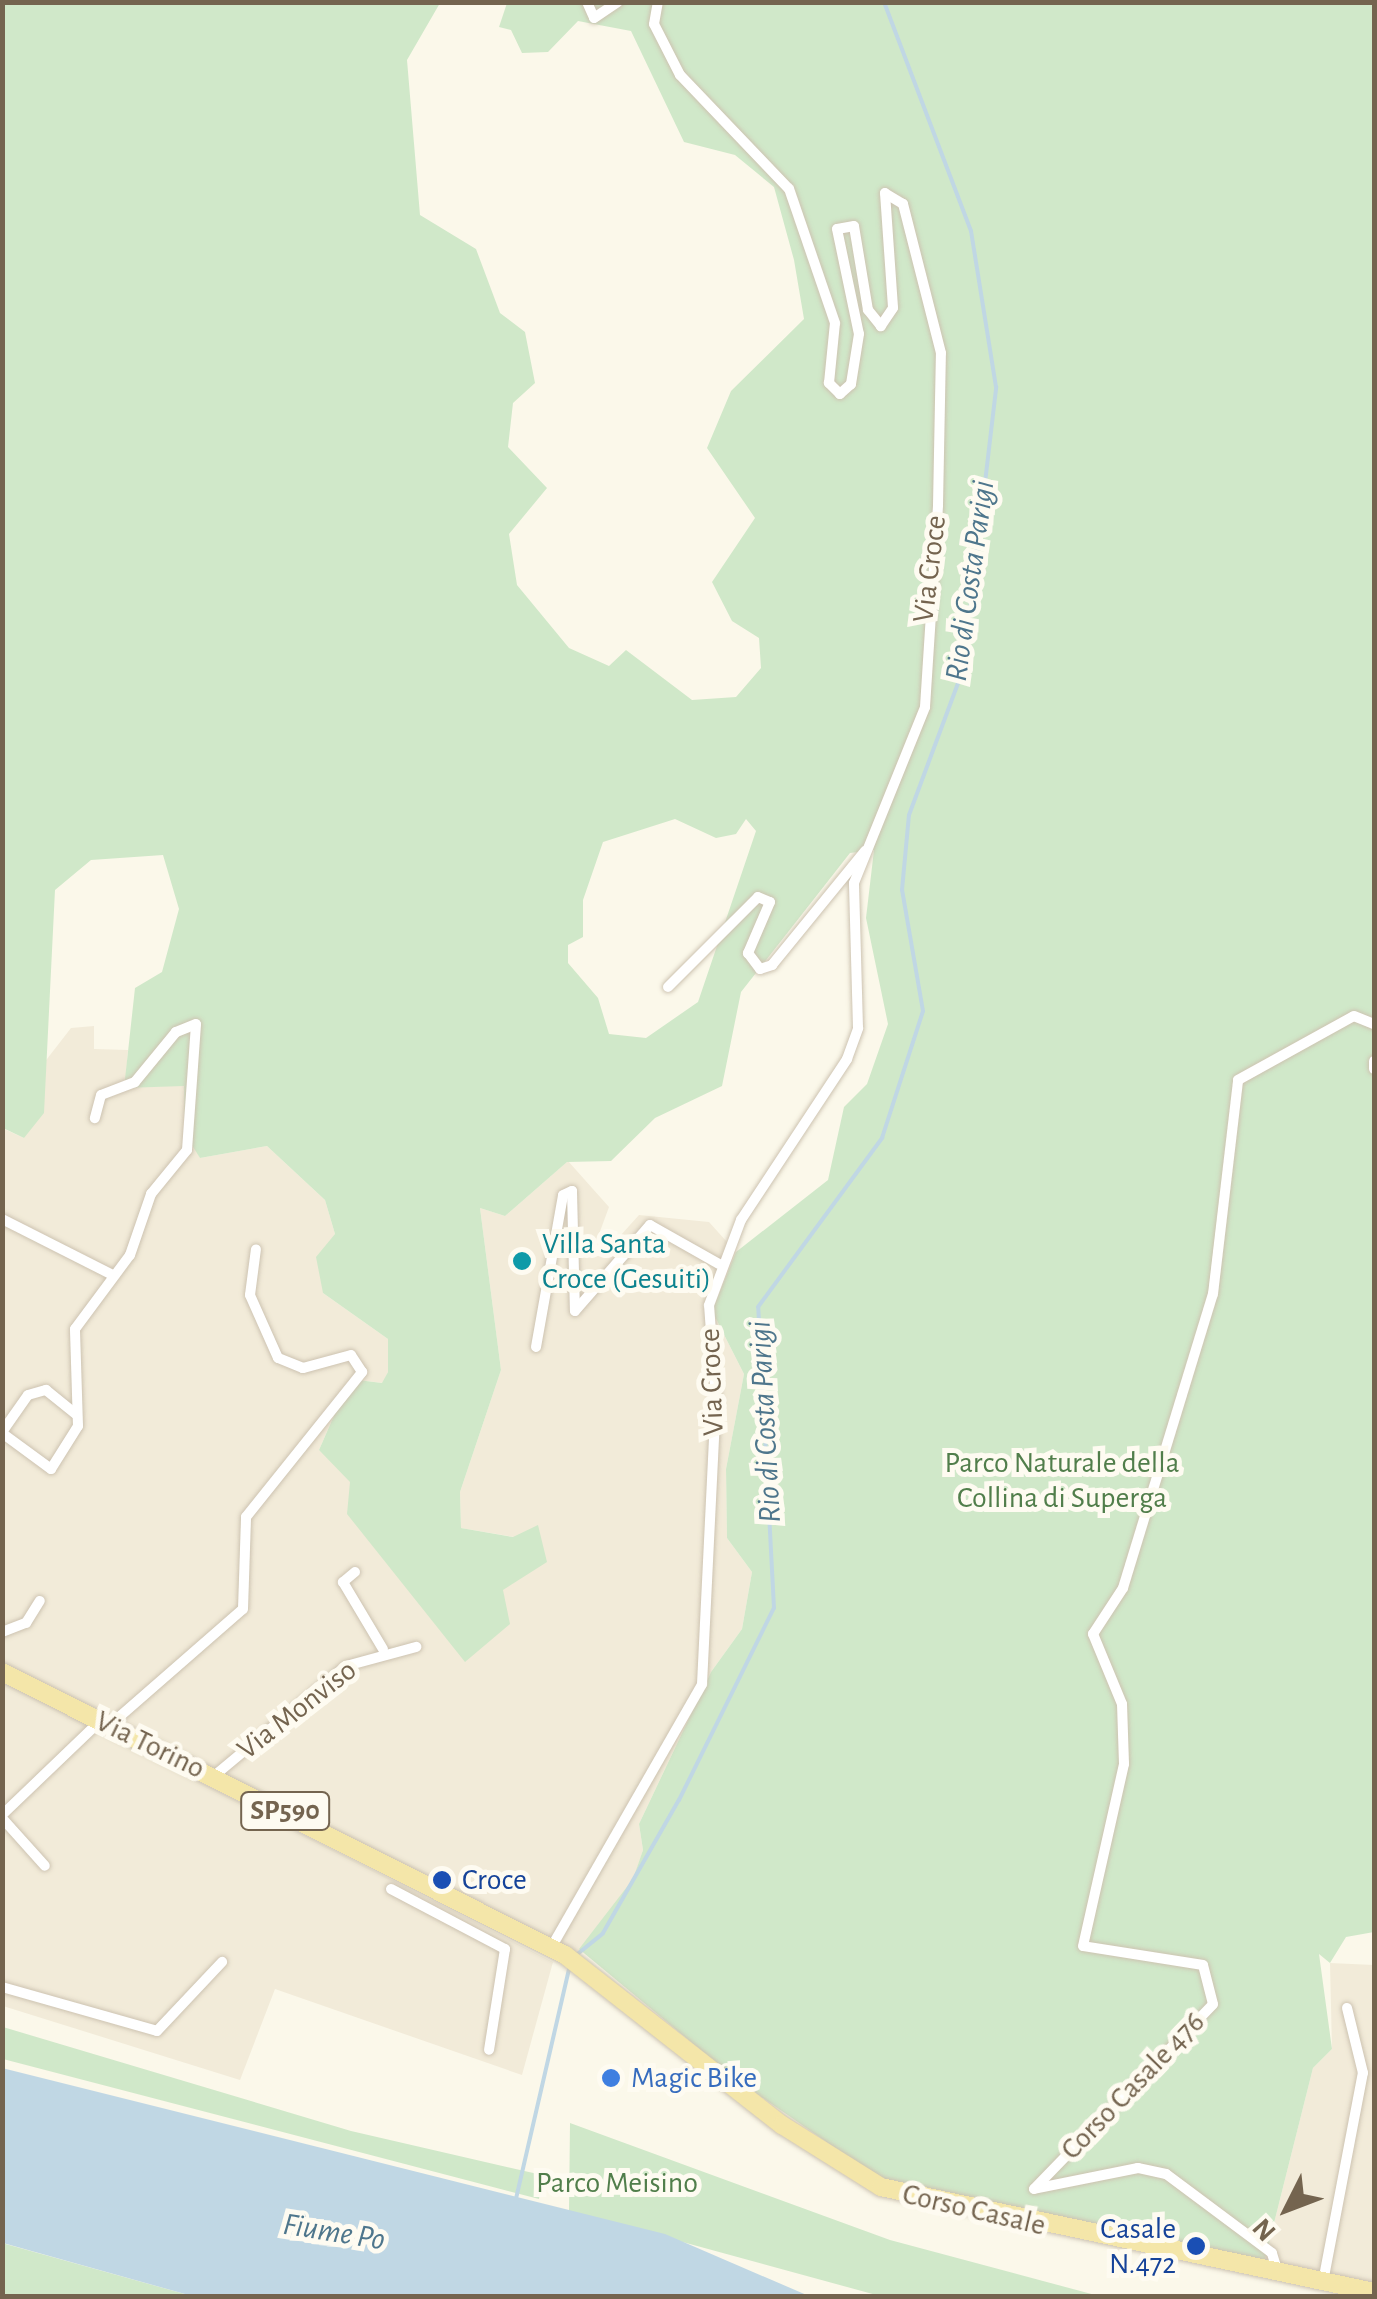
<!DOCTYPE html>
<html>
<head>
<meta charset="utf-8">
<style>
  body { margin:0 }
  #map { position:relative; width:1377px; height:2299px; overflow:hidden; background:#fbf8ea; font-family:"Alegreya Sans",sans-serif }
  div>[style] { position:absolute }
  .residential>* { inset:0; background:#f2ebd9 }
  .green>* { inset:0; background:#d0e8c9 }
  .water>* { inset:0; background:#c0d7e4 }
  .stream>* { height:4px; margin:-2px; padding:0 2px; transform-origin:2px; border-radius:2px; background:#c0d7e4 }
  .roads { filter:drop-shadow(0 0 2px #cdc3b1) drop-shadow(0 0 2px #cdc3b1) }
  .minor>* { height:10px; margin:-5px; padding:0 5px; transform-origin:5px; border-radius:5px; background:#fff }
  .primary>* { height:18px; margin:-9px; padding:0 9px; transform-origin:9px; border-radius:9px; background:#f4e6a9 }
  .dots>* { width:28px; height:28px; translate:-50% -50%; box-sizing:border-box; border:5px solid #fefbf1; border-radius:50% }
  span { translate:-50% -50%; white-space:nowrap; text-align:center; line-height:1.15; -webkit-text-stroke:10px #fefbf1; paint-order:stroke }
  .shield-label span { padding:2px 8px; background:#fefbf1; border:2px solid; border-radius:8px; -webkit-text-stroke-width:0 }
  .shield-label { font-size:28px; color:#74644f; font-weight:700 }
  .street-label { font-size:30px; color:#74644f }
  .culture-label { font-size:30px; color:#0d838f }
  .left { translate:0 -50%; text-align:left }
  .park-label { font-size:30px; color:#517e4b }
  .transit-label { font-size:30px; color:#164399 }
  .right { translate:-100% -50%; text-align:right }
  .shop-label { font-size:30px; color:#366cbe }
  .water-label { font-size:32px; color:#4e768c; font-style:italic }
  .frame { position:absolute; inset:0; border:5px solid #74644f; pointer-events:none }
  .north { position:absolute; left:1237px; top:2159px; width:100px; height:100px; -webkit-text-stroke:8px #fefbf1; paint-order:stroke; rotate:228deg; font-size:28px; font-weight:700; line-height:40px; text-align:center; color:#74644f }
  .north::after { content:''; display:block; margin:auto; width:35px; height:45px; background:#74644f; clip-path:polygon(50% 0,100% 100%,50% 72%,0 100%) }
</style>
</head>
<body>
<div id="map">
  <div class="residential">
    <div style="clip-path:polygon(94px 1026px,94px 1049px,128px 1050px,125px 1088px,184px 1085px,200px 1158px,267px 1146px,325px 1200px,335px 1234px,323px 1293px,388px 1339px,388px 1372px,383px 1383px,350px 1379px,319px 1450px,503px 1590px,514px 1537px,461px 1528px,460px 1492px,501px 1370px,480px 1208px,505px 1216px,568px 1161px,609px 1207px,595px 1245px,602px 1256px,639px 1215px,709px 1222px,736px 1252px,712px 1311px,744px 1374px,726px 1469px,727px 1538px,752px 1572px,742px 1629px,711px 1672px,639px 1824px,643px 1850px,629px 1893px,575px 1956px,3px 1664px,2px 1128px,24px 1138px,40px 1068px,71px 1028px)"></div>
    <div style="clip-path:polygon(2px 1681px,553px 1962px,522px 2075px,275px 1989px,240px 2080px,3px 2006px)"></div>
    <div style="clip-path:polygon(1330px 1963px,1374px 1965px,1374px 2285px,1264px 2263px,1313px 2068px,1332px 2049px)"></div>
  </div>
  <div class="green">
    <div style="clip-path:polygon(evenodd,2px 3px,440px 3px,407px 60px,420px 215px,476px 249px,500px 313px,525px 332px,535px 383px,513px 403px,508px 447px,547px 488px,509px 534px,517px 585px,569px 648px,609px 666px,626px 650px,692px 700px,736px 697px,761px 668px,759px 638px,732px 621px,712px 582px,755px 518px,707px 448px,731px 391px,804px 319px,794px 260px,774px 187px,735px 155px,684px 142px,631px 31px,578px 21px,548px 52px,522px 53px,511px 30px,499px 27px,507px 3px,1374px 3px,1374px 1932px,1346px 1937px,1330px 1963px,1319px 1954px,1332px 2049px,1313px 2068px,1264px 2263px,883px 2181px,737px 2080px,579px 1949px,633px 1879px,643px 1850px,639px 1824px,711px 1672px,742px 1629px,752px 1572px,727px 1538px,726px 1469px,744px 1374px,712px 1311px,736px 1252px,828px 1180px,844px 1107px,867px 1084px,888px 1024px,866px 918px,874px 850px,850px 853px,741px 992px,722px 1086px,655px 1118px,611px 1161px,567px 1162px,505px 1216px,480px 1208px,501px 1370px,460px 1492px,461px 1528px,513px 1537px,538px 1525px,547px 1562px,503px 1590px,510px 1624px,465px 1662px,347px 1514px,350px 1482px,319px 1450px,350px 1379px,382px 1383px,388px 1372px,388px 1339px,323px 1293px,316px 1257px,335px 1234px,325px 1200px,267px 1146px,200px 1158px,185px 1134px,184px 1086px,124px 1088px,135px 988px,162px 972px,179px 909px,163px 855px,91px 860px,55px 890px,44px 1113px,24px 1138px,3px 1128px,2px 3px,675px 819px,716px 838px,736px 834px,746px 819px,756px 831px,698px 1002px,646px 1038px,609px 1034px,598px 998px,568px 963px,568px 945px,583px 937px,583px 900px,603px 842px,675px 819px)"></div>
    <div style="clip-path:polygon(3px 2027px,351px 2131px,542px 2175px,539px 2199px,3px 2059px)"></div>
    <div style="clip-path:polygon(570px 2123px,890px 2240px,1099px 2296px,880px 2296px,569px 2211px)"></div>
    <div style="clip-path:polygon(2px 2243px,131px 2279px,192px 2296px,3px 2296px)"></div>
  </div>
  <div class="water">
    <div style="clip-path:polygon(2px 2068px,665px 2234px,809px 2296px,192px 2296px,3px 2243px)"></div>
  </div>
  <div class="stream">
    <div style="left:575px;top:1956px;width:36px;rotate:-39deg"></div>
    <div style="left:603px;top:1933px;width:153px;rotate:-60.3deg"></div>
    <div style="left:679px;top:1800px;width:214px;rotate:-63.7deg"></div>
    <div style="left:774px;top:1608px;width:301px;rotate:-93deg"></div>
    <div style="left:758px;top:1307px;width:210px;rotate:-53.7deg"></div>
    <div style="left:882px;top:1138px;width:133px;rotate:-72.1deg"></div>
    <div style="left:923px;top:1011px;width:123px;rotate:-99.8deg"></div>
    <div style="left:902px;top:890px;width:75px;rotate:-84.7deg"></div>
    <div style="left:909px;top:815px;width:155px;rotate:-69.6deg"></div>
    <div style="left:963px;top:670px;width:285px;rotate:-83.3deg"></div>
    <div style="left:996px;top:387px;width:158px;rotate:-99.1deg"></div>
    <div style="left:971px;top:231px;width:245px;rotate:-110.8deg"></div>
    <div style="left:515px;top:2203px;width:245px;rotate:-77deg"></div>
  </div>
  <div class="roads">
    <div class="minor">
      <div style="left:587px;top:2px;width:17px;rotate:66deg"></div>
      <div style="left:594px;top:18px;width:29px;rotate:-34deg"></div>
      <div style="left:668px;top:987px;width:127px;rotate:-45deg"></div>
      <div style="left:758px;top:897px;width:13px;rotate:23deg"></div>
      <div style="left:770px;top:902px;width:56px;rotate:113.3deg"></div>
      <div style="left:748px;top:953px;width:20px;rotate:53deg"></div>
      <div style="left:760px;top:969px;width:13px;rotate:-18deg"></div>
      <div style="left:772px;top:965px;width:147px;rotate:-50.8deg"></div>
      <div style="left:1374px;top:1061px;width:8px;rotate:90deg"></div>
      <div style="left:2px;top:1219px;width:124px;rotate:26.8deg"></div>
      <div style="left:536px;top:1347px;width:154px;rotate:-79.9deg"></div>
      <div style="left:563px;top:1195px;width:10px;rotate:-24deg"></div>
      <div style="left:572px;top:1191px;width:120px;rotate:88.6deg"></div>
      <div style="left:575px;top:1311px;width:114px;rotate:-48.9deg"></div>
      <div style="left:650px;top:1225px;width:79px;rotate:29.5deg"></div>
      <div style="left:2px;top:1432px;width:45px;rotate:-54.9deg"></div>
      <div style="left:28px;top:1395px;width:19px;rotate:-16deg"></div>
      <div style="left:46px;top:1390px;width:40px;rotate:39deg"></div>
      <div style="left:2px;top:1433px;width:61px;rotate:36.3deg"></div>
      <div style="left:51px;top:1469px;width:51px;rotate:-57.9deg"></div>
      <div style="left:78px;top:1426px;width:97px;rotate:-91.8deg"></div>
      <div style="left:75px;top:1329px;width:92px;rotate:-53.4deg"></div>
      <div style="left:130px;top:1255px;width:65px;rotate:-71deg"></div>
      <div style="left:151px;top:1194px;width:57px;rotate:-50.7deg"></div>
      <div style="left:187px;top:1150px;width:126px;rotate:-85.9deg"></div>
      <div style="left:196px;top:1024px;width:22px;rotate:158deg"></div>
      <div style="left:176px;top:1032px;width:65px;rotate:129.4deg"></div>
      <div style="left:135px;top:1082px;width:36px;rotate:159deg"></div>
      <div style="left:101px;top:1095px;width:24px;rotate:105deg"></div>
      <div style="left:355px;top:1572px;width:16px;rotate:140deg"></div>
      <div style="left:343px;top:1582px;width:78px;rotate:59.2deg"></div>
      <div style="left:2px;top:1632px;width:26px;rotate:-21deg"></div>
      <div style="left:26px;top:1623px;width:26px;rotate:-58deg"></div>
      <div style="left:110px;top:1725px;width:176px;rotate:-41.1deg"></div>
      <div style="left:243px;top:1609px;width:92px;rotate:-88.1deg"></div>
      <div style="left:246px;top:1517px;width:186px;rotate:-51.3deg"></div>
      <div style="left:362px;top:1372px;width:20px;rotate:-123deg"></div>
      <div style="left:351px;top:1355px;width:50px;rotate:164.8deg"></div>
      <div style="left:303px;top:1368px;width:27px;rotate:-158deg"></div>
      <div style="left:278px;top:1358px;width:69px;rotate:-114deg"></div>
      <div style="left:250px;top:1295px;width:46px;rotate:-82.6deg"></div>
      <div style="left:214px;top:1776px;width:172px;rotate:-39.8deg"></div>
      <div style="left:346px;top:1666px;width:73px;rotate:-15.2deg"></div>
      <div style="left:2px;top:1815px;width:136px;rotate:-43.8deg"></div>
      <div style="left:2px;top:1818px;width:64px;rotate:48.1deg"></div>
      <div style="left:391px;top:1889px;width:129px;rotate:27.8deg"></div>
      <div style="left:505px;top:1949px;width:102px;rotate:99deg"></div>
      <div style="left:551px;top:1948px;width:304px;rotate:-60.2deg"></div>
      <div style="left:702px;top:1684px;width:284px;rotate:-87.2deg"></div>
      <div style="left:716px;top:1400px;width:95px;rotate:-94.2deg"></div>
      <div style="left:709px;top:1305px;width:91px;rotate:-69.4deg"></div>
      <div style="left:741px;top:1220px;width:193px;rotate:-56.6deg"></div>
      <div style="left:847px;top:1059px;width:33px;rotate:-70deg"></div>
      <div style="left:858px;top:1028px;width:145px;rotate:-91.6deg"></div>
      <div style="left:854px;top:883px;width:190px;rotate:-68deg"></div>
      <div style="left:925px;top:707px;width:202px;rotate:-86.3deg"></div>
      <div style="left:938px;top:505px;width:152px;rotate:-88.9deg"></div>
      <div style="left:941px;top:353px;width:154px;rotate:-104.3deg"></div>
      <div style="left:903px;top:204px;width:21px;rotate:-149deg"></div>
      <div style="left:885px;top:193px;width:115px;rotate:86deg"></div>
      <div style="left:893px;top:308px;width:22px;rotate:124deg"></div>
      <div style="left:881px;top:326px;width:21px;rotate:-129deg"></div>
      <div style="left:868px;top:310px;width:85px;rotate:-99.5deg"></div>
      <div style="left:854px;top:226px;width:17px;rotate:170deg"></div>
      <div style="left:837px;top:229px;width:107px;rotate:78.2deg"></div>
      <div style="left:859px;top:334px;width:51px;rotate:99.1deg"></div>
      <div style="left:851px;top:384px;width:15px;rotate:138deg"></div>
      <div style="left:840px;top:394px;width:16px;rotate:-135deg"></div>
      <div style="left:829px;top:383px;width:60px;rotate:-84.3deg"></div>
      <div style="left:835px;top:323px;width:142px;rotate:-108.9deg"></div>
      <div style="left:789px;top:189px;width:158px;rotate:-133.7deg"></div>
      <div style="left:680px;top:75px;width:57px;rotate:-117deg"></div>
      <div style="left:654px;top:24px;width:22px;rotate:-80deg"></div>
      <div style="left:2px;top:1987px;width:161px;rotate:15.8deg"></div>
      <div style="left:157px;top:2031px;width:95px;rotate:-46.7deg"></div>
      <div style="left:1278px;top:2273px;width:21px;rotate:-107deg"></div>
      <div style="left:1272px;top:2253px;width:132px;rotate:-143.3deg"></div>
      <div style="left:1166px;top:2174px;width:29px;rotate:-168deg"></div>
      <div style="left:1138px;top:2168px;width:106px;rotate:168.6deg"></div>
      <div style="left:1034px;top:2189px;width:257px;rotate:-45.9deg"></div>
      <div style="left:1213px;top:2004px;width:40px;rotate:-104.4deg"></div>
      <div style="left:1203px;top:1965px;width:121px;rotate:-171deg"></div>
      <div style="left:1083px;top:1946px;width:187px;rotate:-77.3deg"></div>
      <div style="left:1124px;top:1764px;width:60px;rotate:-91.9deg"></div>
      <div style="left:1122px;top:1704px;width:76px;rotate:-112.5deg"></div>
      <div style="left:1093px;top:1634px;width:55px;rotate:-56.9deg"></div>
      <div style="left:1123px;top:1588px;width:307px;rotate:-73deg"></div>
      <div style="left:1213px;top:1294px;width:215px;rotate:-83.3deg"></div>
      <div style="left:1238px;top:1080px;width:132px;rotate:-28.9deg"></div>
      <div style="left:1354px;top:1016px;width:22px;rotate:22deg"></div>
      <div style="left:1323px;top:2282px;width:213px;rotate:-79.2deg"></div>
      <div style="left:1363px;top:2073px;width:67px;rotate:-103.8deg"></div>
    </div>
    <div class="primary">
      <div style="left:2px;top:1672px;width:630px;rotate:26.69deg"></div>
      <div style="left:565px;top:1955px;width:276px;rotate:38.1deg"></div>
      <div style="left:782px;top:2125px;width:117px;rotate:32.1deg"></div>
      <div style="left:881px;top:2187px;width:504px;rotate:12.02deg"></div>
    </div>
  </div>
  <div class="dots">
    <div style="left:522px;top:1261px;background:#0f9aa8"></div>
    <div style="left:442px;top:1880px;background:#1a4fb4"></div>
    <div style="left:611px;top:2078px;background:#3f7fe0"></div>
    <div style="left:1196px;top:2246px;background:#1a4fb4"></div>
  </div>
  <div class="shield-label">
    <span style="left:285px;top:1811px">SP590</span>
  </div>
  <div class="street-label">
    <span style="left:930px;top:569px;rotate:-83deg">Via Croce</span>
    <span style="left:712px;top:1382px;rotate:-92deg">Via Croce</span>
    <span style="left:297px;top:1710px;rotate:-38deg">Via Monviso</span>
    <span style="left:150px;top:1745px;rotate:26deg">Via Torino</span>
    <span style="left:1133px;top:2086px;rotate:-46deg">Corso Casale 476</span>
    <span style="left:974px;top:2210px;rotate:13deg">Corso Casale</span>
  </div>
  <div class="culture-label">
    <span class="left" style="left:542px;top:1261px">Villa Santa<br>Croce (Gesuiti)</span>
  </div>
  <div class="park-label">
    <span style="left:1062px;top:1480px">Parco Naturale della<br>Collina di Superga</span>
    <span style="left:617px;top:2183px">Parco Meisino</span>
  </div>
  <div class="transit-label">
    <span class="left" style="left:462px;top:1880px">Croce</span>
    <span class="right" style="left:1176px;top:2246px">Casale<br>N.472</span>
  </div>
  <div class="shop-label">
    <span class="left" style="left:631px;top:2078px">Magic Bike</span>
  </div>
  <div class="water-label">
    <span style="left:970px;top:581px;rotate:-82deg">Rio di Costa Parigi</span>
    <span style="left:765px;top:1422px;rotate:-93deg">Rio di Costa Parigi</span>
    <span style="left:334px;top:2232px;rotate:9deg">Fiume Po</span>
  </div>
  <div class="frame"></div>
  <div class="north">N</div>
</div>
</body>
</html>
